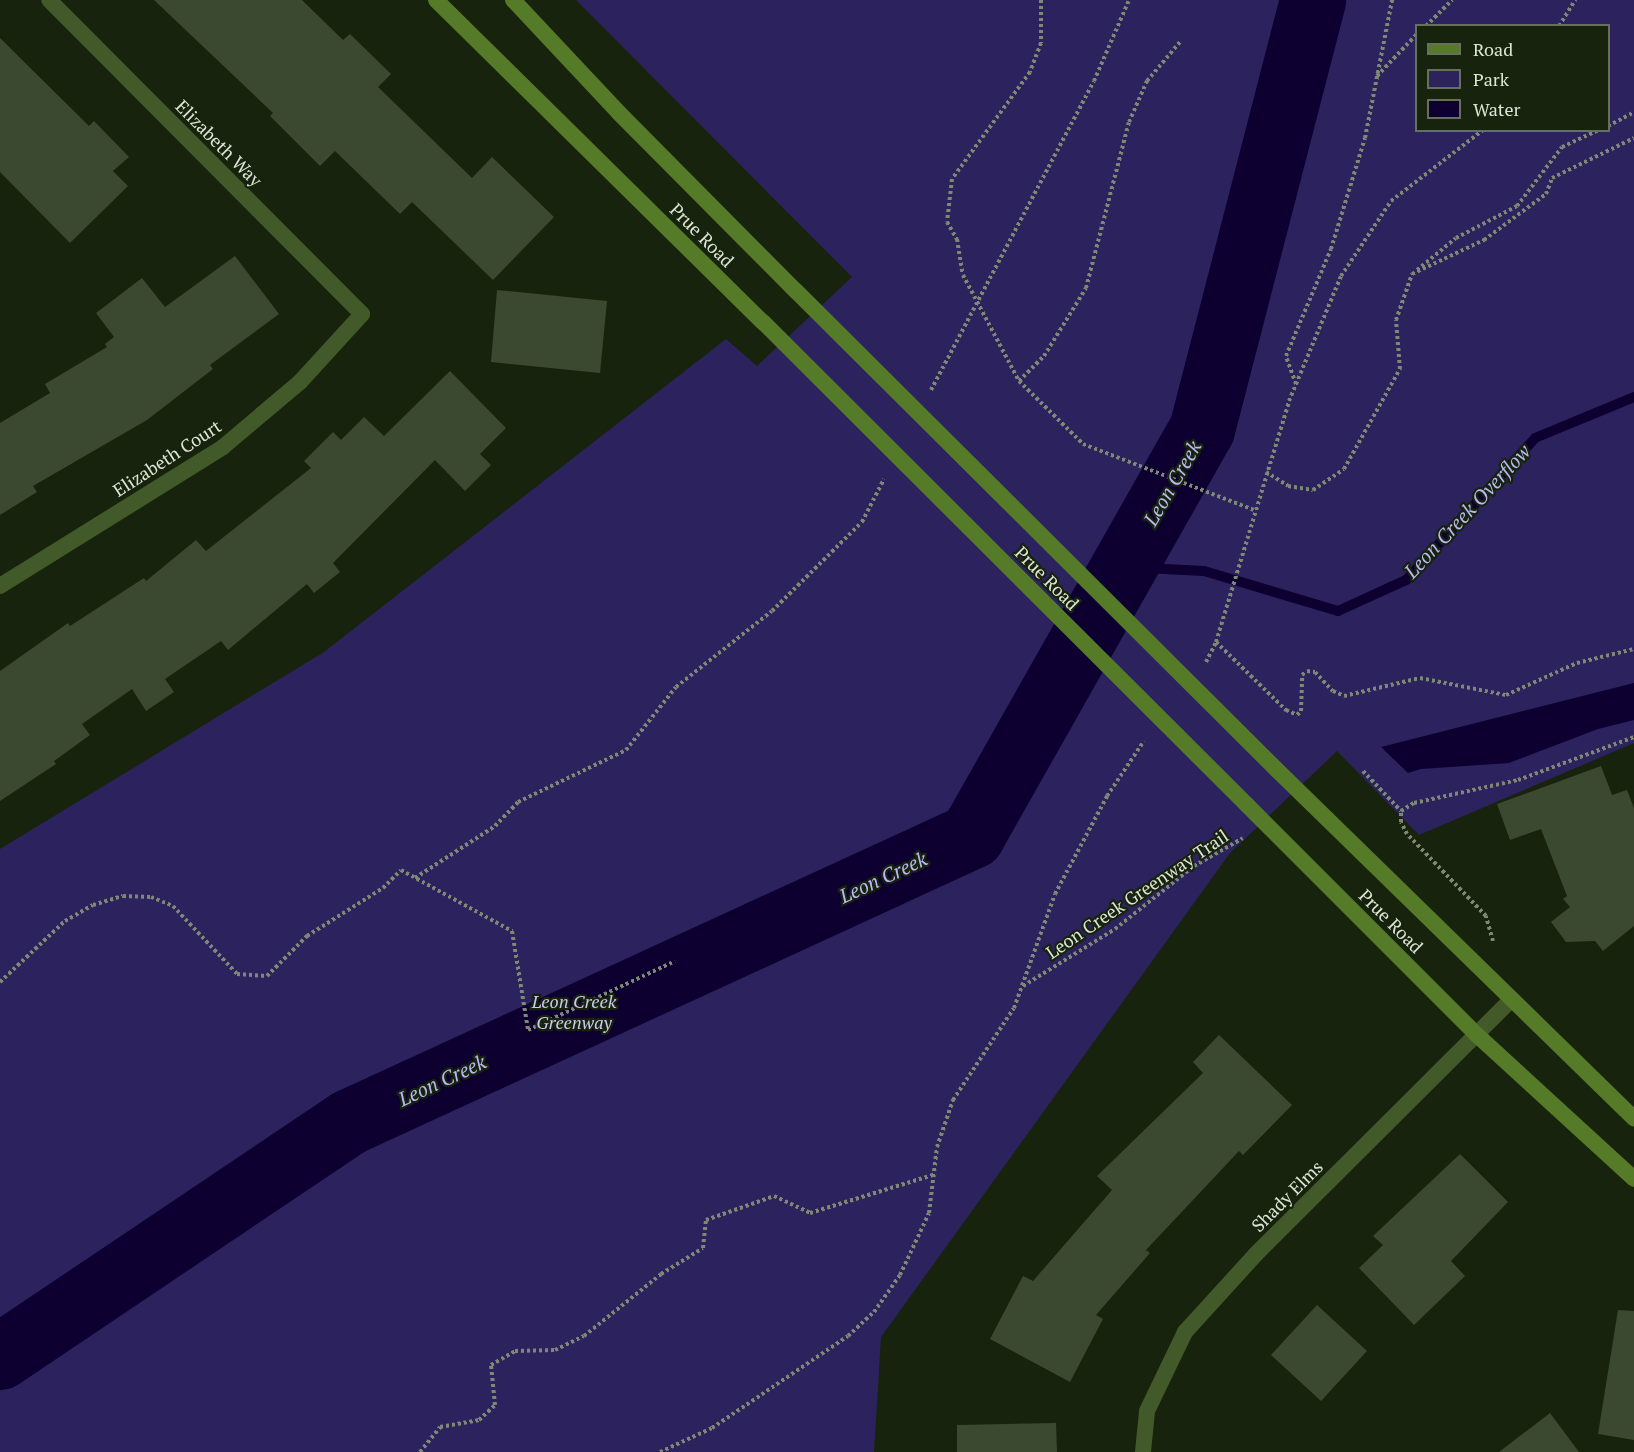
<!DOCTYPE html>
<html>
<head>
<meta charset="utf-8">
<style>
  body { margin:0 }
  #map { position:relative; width:1634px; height:1452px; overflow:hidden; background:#17230c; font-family:"PT Serif",serif }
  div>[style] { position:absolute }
  .green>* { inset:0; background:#2c235e }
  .water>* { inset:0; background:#0d0031 }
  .stream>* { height:10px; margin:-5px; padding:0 5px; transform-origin:5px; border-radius:5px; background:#0d0031 }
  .river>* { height:66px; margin:-33px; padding:0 33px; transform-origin:33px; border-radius:33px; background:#0d0031 }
  .building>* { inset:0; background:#3c4931 }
  .path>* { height:4px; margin-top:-2px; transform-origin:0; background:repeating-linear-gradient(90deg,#7e8875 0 3px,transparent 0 6px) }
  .minor>* { height:16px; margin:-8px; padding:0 8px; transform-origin:8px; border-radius:8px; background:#425a29 }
  .secondary>* { height:16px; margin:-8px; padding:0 8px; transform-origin:8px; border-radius:8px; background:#557b28 }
  .secondary-bridge>* { height:16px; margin:-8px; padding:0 8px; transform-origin:8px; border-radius:8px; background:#557b28 }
  span { translate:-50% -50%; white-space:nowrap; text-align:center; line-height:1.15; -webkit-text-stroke:4.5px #17230c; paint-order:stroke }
  .street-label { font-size:18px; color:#dde5d7 }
  .park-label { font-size:18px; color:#cac9f4; font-style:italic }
  .water-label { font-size:20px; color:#b9b7f6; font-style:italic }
  .legend { position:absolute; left:1415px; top:24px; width:195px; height:108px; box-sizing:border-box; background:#17230c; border:2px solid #66715d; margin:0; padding:8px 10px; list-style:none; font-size:18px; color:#dde5d7 }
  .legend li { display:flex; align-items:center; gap:12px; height:30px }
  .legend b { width:30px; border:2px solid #66715d }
</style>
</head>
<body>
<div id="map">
  <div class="green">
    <div style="clip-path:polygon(evenodd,576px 0,1634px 0,1634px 743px,1419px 835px,1337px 751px,1230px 853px,881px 1337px,874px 1452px,0 1452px,0 849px,324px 652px,726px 339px,757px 366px,852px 277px,576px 0,1416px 26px,1608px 26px,1608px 130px,1416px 130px,1416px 26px)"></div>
  </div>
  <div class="water">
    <div style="clip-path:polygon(1634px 683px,1634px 720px,1598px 729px,1509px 763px,1421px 769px,1408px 773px,1381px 747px)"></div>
  </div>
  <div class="stream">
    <div style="left:1124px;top:567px;width:80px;rotate:2.9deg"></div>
    <div style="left:1204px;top:571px;width:140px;rotate:16.6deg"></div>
    <div style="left:1338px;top:611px;width:75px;rotate:-24.5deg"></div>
    <div style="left:1406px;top:580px;width:192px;rotate:-47.7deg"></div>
    <div style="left:1535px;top:438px;width:107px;rotate:-22.5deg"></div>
  </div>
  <div class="river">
    <div style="left:0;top:1357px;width:422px;rotate:-33.9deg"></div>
    <div style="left:350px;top:1122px;width:685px;rotate:-24.69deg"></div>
    <div style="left:972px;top:836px;width:467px;rotate:-60.5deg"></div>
    <div style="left:1202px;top:430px;width:444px;rotate:-75.5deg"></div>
  </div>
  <div class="building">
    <div style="clip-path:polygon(154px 0,302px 0,343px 40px,350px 34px,391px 74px,378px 87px,472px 178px,492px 157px,554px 217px,493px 280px,412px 202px,400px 214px,335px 151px,320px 166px,270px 116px,273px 113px)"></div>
    <div style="clip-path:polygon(0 38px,89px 126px,94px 121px,129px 157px,113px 171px,128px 186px,70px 243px,0 172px)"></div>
    <div style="clip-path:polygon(235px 256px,279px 314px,210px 365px,213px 369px,147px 420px,33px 486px,37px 492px,0 515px,0 423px,50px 393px,45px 384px,107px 347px,105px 344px,114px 337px,96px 313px,142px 278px,165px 307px)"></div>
    <div style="clip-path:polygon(497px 290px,607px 301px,600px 373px,491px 362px)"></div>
    <div style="clip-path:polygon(450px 371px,506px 428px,480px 454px,491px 465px,465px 491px,435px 460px,333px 563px,340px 572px,314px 593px,307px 584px,228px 650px,221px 641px,165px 679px,174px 692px,146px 711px,132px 689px,82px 724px,90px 735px,54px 761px,56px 764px,0 801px,0 671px,68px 623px,70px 626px,144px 578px,146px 581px,196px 540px,206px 551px,311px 468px,304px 461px,333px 432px,341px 440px,364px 417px,384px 436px)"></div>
    <div style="clip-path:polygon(1601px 766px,1612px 795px,1627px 790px,1634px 808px,1634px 926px,1603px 951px,1595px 941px,1566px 942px,1551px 922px,1570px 907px,1563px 899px,1567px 896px,1541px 829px,1510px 840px,1497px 804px)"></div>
    <div style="clip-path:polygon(1219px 1035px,1292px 1105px,1243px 1155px,1239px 1151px,1146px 1250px,1150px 1253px,1096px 1315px,1103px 1319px,1070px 1382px,990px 1339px,1023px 1276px,1033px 1281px,1112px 1190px,1097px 1176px,1203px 1073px,1193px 1062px)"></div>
    <div style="clip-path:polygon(1460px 1154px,1508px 1202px,1451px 1261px,1465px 1276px,1414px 1325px,1359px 1268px,1383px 1245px,1373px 1236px)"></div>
    <div style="clip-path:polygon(1317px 1305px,1367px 1351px,1321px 1401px,1271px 1355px)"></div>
    <div style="clip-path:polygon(1618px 1310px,1634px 1311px,1634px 1440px,1598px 1434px)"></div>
    <div style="clip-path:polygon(1550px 1413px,1579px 1452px,1499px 1452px)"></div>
    <div style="clip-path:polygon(1056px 1423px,1057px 1452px,957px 1452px,957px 1425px)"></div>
  </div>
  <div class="path">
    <div style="left:1041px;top:0;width:43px;rotate:90deg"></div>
    <div style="left:1041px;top:43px;width:31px;rotate:111deg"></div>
    <div style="left:1030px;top:72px;width:132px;rotate:126.1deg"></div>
    <div style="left:952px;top:179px;width:43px;rotate:96.6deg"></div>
    <div style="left:947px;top:222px;width:20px;rotate:60deg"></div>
    <div style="left:957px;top:239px;width:36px;rotate:81deg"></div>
    <div style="left:963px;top:275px;width:120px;rotate:62.2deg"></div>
    <div style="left:1019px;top:381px;width:90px;rotate:44.5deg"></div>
    <div style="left:1083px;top:444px;width:183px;rotate:21.1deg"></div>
    <div style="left:1426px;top:26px;width:37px;rotate:-45deg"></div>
    <div style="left:1559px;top:26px;width:31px;rotate:-58deg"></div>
    <div style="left:1377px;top:76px;width:57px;rotate:-46.4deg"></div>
    <div style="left:1608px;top:126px;width:30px;rotate:-28deg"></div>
    <div style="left:1417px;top:270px;width:50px;rotate:-39.4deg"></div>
    <div style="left:1456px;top:238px;width:69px;rotate:-27.7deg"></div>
    <div style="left:1517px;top:206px;width:74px;rotate:-52.7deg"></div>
    <div style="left:1562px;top:147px;width:40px;rotate:-25deg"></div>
    <div style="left:1019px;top:381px;width:35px;rotate:-45deg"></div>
    <div style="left:1044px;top:356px;width:80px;rotate:-58.3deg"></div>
    <div style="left:1086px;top:288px;width:171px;rotate:-75.5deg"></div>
    <div style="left:1129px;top:122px;width:45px;rotate:-66.3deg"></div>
    <div style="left:1147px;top:81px;width:51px;rotate:-49.8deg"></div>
    <div style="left:1296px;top:384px;width:30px;rotate:-110deg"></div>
    <div style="left:1286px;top:356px;width:116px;rotate:-67.2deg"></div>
    <div style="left:1331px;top:249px;width:116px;rotate:-73deg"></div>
    <div style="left:1365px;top:138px;width:141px;rotate:-78.9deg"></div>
    <div style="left:931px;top:390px;width:349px;rotate:-62.2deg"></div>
    <div style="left:1094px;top:81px;width:88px;rotate:-66.6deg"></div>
    <div style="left:1266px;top:472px;width:26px;rotate:32deg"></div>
    <div style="left:1288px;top:486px;width:25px;rotate:9deg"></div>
    <div style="left:1313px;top:490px;width:37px;rotate:-34deg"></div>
    <div style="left:1344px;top:469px;width:115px;rotate:-60.8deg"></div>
    <div style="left:1400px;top:369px;width:49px;rotate:-94.7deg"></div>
    <div style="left:1396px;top:320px;width:49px;rotate:-70.8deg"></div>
    <div style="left:1412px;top:274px;width:80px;rotate:-25.3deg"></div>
    <div style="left:1484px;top:240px;width:77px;rotate:-36.6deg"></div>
    <div style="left:1546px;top:194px;width:17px;rotate:-69deg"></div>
    <div style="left:1552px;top:178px;width:91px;rotate:-26deg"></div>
    <div style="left:1216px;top:642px;width:98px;rotate:44.2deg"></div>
    <div style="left:1286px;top:710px;width:12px;rotate:24deg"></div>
    <div style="left:1297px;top:715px;width:6px;rotate:-45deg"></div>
    <div style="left:1301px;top:711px;width:36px;rotate:-88deg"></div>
    <div style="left:1302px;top:675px;width:6px;rotate:-39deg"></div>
    <div style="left:1307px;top:671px;width:8px;rotate:7deg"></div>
    <div style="left:1315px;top:672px;width:26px;rotate:47deg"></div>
    <div style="left:1333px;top:691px;width:12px;rotate:24deg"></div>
    <div style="left:1344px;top:696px;width:78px;rotate:-13.3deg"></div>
    <div style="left:1420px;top:678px;width:88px;rotate:11.2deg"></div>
    <div style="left:1506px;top:695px;width:78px;rotate:-24.3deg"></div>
    <div style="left:1577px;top:663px;width:59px;rotate:-13.8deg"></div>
    <div style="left:1206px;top:662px;width:22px;rotate:-63deg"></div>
    <div style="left:1216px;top:642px;width:252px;rotate:-73.1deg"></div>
    <div style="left:1289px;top:401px;width:135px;rotate:-67.4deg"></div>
    <div style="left:1341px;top:276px;width:90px;rotate:-56.3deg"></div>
    <div style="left:1391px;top:201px;width:116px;rotate:-37.7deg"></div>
    <div style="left:1363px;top:771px;width:55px;rotate:46.5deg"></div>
    <div style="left:415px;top:878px;width:95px;rotate:-33deg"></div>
    <div style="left:495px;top:826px;width:33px;rotate:-46deg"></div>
    <div style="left:518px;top:802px;width:120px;rotate:-25.7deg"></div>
    <div style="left:626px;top:750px;width:80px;rotate:-51.6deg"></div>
    <div style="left:676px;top:687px;width:122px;rotate:-38.4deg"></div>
    <div style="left:772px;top:611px;width:127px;rotate:-44.7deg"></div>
    <div style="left:862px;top:522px;width:48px;rotate:-62.9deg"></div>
    <div style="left:1493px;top:941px;width:26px;rotate:-106deg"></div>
    <div style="left:1486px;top:916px;width:114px;rotate:-133.9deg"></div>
    <div style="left:1407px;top:834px;width:13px;rotate:-117deg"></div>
    <div style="left:1401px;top:822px;width:11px;rotate:-90deg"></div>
    <div style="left:1401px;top:811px;width:15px;rotate:-32deg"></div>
    <div style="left:1414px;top:803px;width:107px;rotate:-12.5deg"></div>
    <div style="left:1518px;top:780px;width:124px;rotate:-20.3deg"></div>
    <div style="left:0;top:982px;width:89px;rotate:-43.2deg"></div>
    <div style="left:65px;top:921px;width:32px;rotate:-30deg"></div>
    <div style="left:93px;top:905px;width:31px;rotate:-17deg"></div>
    <div style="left:123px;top:896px;width:28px;rotate:2deg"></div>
    <div style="left:151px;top:897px;width:24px;rotate:22deg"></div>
    <div style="left:173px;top:906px;width:93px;rotate:46.7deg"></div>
    <div style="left:237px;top:974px;width:30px;rotate:4deg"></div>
    <div style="left:267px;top:976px;width:57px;rotate:-45deg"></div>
    <div style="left:307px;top:936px;width:90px;rotate:-32.3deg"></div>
    <div style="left:383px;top:888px;width:25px;rotate:-45deg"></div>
    <div style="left:401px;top:870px;width:127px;rotate:28.8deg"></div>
    <div style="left:512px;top:931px;width:100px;rotate:80.8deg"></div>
    <div style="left:528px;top:1030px;width:162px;rotate:-25.1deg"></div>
    <div style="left:1023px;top:986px;width:108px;rotate:-31.8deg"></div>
    <div style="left:1115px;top:929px;width:101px;rotate:-38.6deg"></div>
    <div style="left:1194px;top:866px;width:56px;rotate:-29.7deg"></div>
    <div style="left:420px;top:1452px;width:32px;rotate:-51deg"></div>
    <div style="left:440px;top:1427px;width:40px;rotate:-10deg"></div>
    <div style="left:479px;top:1420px;width:22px;rotate:-43deg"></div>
    <div style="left:495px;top:1405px;width:40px;rotate:-95.7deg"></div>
    <div style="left:491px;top:1365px;width:28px;rotate:-30deg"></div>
    <div style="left:515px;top:1351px;width:40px;rotate:-1.4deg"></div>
    <div style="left:555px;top:1350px;width:32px;rotate:-26deg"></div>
    <div style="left:584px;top:1336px;width:99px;rotate:-38.8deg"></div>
    <div style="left:661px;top:1274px;width:49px;rotate:-31.8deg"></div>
    <div style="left:703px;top:1248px;width:28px;rotate:-84deg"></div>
    <div style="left:706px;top:1220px;width:72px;rotate:-19.4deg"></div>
    <div style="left:774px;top:1196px;width:40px;rotate:25deg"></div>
    <div style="left:810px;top:1213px;width:132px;rotate:-17.2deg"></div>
    <div style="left:660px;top:1452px;width:57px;rotate:-24.8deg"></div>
    <div style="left:712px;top:1428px;width:164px;rotate:-34.1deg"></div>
    <div style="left:848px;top:1336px;width:35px;rotate:-43deg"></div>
    <div style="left:874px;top:1312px;width:45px;rotate:-54.9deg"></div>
    <div style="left:900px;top:1275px;width:68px;rotate:-64.9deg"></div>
    <div style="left:929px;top:1213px;width:66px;rotate:-83.1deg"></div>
    <div style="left:937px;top:1147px;width:50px;rotate:-71.2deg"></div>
    <div style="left:953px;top:1100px;width:110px;rotate:-56.5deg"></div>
    <div style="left:1014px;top:1008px;width:121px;rotate:-70.2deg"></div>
    <div style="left:1055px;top:894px;width:111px;rotate:-62deg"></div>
    <div style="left:1107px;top:796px;width:66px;rotate:-56.1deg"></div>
  </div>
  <div class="minor">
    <div style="left:0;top:586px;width:263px;rotate:-31.9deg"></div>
    <div style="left:223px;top:447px;width:101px;rotate:-40.2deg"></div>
    <div style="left:300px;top:382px;width:92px;rotate:-47.6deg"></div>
    <div style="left:362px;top:314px;width:443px;rotate:-134.9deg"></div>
    <div style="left:1143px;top:1452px;width:41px;rotate:-84.4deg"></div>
    <div style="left:1147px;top:1411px;width:88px;rotate:-64.3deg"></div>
    <div style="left:1185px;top:1332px;width:105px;rotate:-47.7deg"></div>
    <div style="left:1256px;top:1254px;width:360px;rotate:-44.9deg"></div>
  </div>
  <div class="secondary">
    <div style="left:436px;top:0;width:459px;rotate:44.6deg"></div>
    <div style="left:513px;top:0;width:155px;rotate:46.8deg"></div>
    <div style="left:619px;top:113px;width:251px;rotate:45.2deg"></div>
    <div style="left:1277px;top:770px;width:499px;rotate:44.3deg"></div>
    <div style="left:1247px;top:805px;width:325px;rotate:45deg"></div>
    <div style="left:1477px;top:1035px;width:213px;rotate:42.5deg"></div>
  </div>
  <div class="secondary-bridge">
    <div style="left:796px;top:291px;width:679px;rotate:44.88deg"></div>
    <div style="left:763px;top:322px;width:684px;rotate:44.94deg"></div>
  </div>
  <div class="street-label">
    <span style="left:219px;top:143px;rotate:45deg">Elizabeth Way</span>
    <span style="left:702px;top:235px;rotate:45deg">Prue Road</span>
    <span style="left:167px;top:458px;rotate:-33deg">Elizabeth Court</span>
    <span style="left:1047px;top:578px;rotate:45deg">Prue Road</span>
    <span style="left:1137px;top:894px;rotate:-34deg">Leon Creek Greenway Trail</span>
    <span style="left:1391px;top:921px;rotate:45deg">Prue Road</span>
    <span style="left:1287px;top:1196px;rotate:-45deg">Shady Elms</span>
  </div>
  <div class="park-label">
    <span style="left:574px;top:1012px">Leon Creek<br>Greenway</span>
  </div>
  <div class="water-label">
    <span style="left:1172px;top:483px;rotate:-60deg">Leon Creek</span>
    <span style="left:1467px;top:511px;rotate:-47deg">Leon Creek Overflow</span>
    <span style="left:883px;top:877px;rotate:-25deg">Leon Creek</span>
    <span style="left:442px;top:1080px;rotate:-25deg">Leon Creek</span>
  </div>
  <ul class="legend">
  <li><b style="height:8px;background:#557b28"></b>Road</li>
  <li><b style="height:16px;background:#2c235e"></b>Park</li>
  <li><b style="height:16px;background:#0d0031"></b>Water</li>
  </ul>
</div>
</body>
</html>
